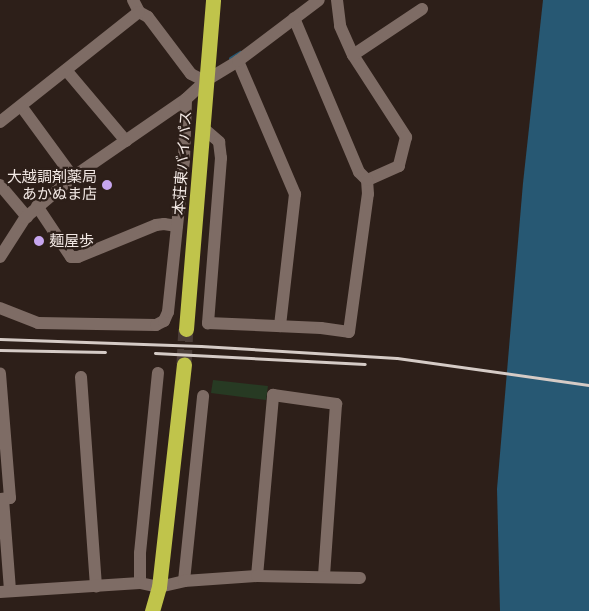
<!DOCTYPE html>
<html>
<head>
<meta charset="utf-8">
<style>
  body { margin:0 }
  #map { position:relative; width:589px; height:611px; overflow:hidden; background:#2d1f19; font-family:Ubuntu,"Noto Sans JP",sans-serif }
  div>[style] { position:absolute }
  .green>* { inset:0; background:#273a23 }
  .water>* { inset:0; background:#275873 }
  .stream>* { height:3px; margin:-1.5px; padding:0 1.5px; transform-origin:1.5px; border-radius:1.5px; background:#275873 }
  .highway-tunnel>* { height:15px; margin-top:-7.5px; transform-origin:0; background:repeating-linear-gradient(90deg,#4b3d38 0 15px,transparent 0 23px) }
  .minor>* { height:12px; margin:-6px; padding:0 6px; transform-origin:6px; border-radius:6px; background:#7e6c65 }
  .highway>* { height:15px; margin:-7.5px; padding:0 7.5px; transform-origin:7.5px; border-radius:7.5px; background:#c0c44b }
  .rail>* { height:3px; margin:-1.5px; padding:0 1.5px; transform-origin:1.5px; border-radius:1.5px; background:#d5cbc6 }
  .dots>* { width:14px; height:14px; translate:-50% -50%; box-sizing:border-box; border:2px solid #2d1f19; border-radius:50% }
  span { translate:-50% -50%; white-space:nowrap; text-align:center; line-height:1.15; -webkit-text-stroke:4.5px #2d1f19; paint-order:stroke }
  .street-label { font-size:15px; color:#f3e9e5 }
  .poi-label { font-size:15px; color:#f3e9e5 }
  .right { translate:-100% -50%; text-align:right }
  .left { translate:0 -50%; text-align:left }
</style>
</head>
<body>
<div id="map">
  <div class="green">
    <div style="clip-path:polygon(213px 380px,268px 386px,266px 400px,211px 393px)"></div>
  </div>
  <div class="water">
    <div style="clip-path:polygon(543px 0,589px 0,589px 611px,500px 611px,497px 489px,523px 183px)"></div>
  </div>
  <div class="stream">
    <div style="left:230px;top:58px;width:12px;rotate:-31deg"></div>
  </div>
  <div class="highway-tunnel">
    <div style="left:184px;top:364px;width:35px;rotate:-87deg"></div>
  </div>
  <div class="minor">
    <div style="left:133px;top:0;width:13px;rotate:63deg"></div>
    <div style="left:139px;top:12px;width:10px;rotate:29deg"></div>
    <div style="left:148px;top:17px;width:71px;rotate:53deg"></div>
    <div style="left:191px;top:74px;width:16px;rotate:27deg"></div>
    <div style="left:337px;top:0;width:26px;rotate:83deg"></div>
    <div style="left:340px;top:26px;width:32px;rotate:66deg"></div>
    <div style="left:353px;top:55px;width:98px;rotate:57.1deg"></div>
    <div style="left:406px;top:137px;width:30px;rotate:104deg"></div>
    <div style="left:399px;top:166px;width:35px;rotate:156deg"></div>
    <div style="left:353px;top:55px;width:83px;rotate:-33.7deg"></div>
    <div style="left:238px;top:61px;width:145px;rotate:66.8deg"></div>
    <div style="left:295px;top:194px;width:133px;rotate:96.5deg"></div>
    <div style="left:66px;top:70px;width:93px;rotate:49.8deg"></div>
    <div style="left:21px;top:106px;width:88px;rotate:53.8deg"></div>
    <div style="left:0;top:122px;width:177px;rotate:-38.4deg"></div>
    <div style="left:202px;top:127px;width:23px;rotate:41deg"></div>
    <div style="left:219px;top:142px;width:16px;rotate:83deg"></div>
    <div style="left:221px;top:158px;width:166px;rotate:94.5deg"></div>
    <div style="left:208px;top:323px;width:113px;rotate:2.5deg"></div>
    <div style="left:321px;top:328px;width:28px;rotate:8deg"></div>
    <div style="left:349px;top:332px;width:139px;rotate:-82.2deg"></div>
    <div style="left:368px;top:194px;width:14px;rotate:-94deg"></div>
    <div style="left:367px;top:180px;width:11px;rotate:-135deg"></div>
    <div style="left:359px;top:172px;width:167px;rotate:-112.9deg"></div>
    <div style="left:0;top:185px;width:42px;rotate:49.8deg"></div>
    <div style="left:37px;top:206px;width:61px;rotate:56.3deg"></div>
    <div style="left:71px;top:257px;width:7px"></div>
    <div style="left:78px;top:257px;width:84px;rotate:-22.3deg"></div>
    <div style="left:156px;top:225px;width:8px;rotate:-7deg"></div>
    <div style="left:164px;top:224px;width:13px;rotate:9deg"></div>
    <div style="left:0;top:257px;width:46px;rotate:-57.3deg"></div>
    <div style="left:25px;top:218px;width:63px;rotate:-40.5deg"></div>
    <div style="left:73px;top:177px;width:137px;rotate:-34.6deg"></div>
    <div style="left:186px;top:99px;width:26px;rotate:-43deg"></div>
    <div style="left:205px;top:81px;width:39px;rotate:-31deg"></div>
    <div style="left:238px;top:61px;width:101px;rotate:-37deg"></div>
    <div style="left:0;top:308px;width:41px;rotate:21.5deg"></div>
    <div style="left:38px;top:323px;width:118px;rotate:1deg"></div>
    <div style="left:156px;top:325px;width:9px;rotate:-27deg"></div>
    <div style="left:164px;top:321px;width:10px;rotate:-66deg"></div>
    <div style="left:168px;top:312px;width:153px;rotate:-84deg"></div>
    <div style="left:184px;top:160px;width:61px;rotate:-88.1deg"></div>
    <div style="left:81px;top:377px;width:210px;rotate:85.9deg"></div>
    <div style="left:0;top:499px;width:10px;rotate:-6deg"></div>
    <div style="left:10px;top:498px;width:125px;rotate:-94.6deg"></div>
    <div style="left:3px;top:499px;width:92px;rotate:85.6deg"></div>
    <div style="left:257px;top:576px;width:182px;rotate:-84.9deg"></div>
    <div style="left:273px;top:395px;width:64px;rotate:8.1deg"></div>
    <div style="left:336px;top:404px;width:172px;rotate:94deg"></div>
    <div style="left:184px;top:581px;width:186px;rotate:-84.1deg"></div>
    <div style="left:140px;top:583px;width:30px;rotate:-90deg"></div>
    <div style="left:140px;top:553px;width:181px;rotate:-84.3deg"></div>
    <div style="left:0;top:592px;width:140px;rotate:-3.7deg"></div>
    <div style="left:140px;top:583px;width:19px;rotate:12deg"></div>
    <div style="left:159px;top:587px;width:26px;rotate:-13deg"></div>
    <div style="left:184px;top:581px;width:73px;rotate:-3.9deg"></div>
    <div style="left:257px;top:576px;width:103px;rotate:1.1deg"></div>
  </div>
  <div class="highway">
    <div style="left:186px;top:329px;width:330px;rotate:-85.3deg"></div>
    <div style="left:152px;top:611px;width:25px;rotate:-74deg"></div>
    <div style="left:159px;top:587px;width:224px;rotate:-83.6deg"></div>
  </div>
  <div class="rail">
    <div style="left:0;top:339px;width:201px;rotate:2deg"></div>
    <div style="left:201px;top:346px;width:196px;rotate:3.5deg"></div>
    <div style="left:397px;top:358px;width:194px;rotate:8deg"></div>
    <div style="left:0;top:350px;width:105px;rotate:1.1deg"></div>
    <div style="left:155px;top:353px;width:210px;rotate:3deg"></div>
  </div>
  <div class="dots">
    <div style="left:107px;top:185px;background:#c7a6ef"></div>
    <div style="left:39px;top:241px;background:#c7a6ef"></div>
  </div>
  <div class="street-label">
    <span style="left:182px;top:163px;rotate:-86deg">本荘東バイパス</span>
  </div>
  <div class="poi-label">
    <span class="right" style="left:97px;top:185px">大越調剤薬局<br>あかぬま店</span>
    <span class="left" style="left:49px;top:241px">麺屋歩</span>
  </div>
</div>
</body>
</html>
